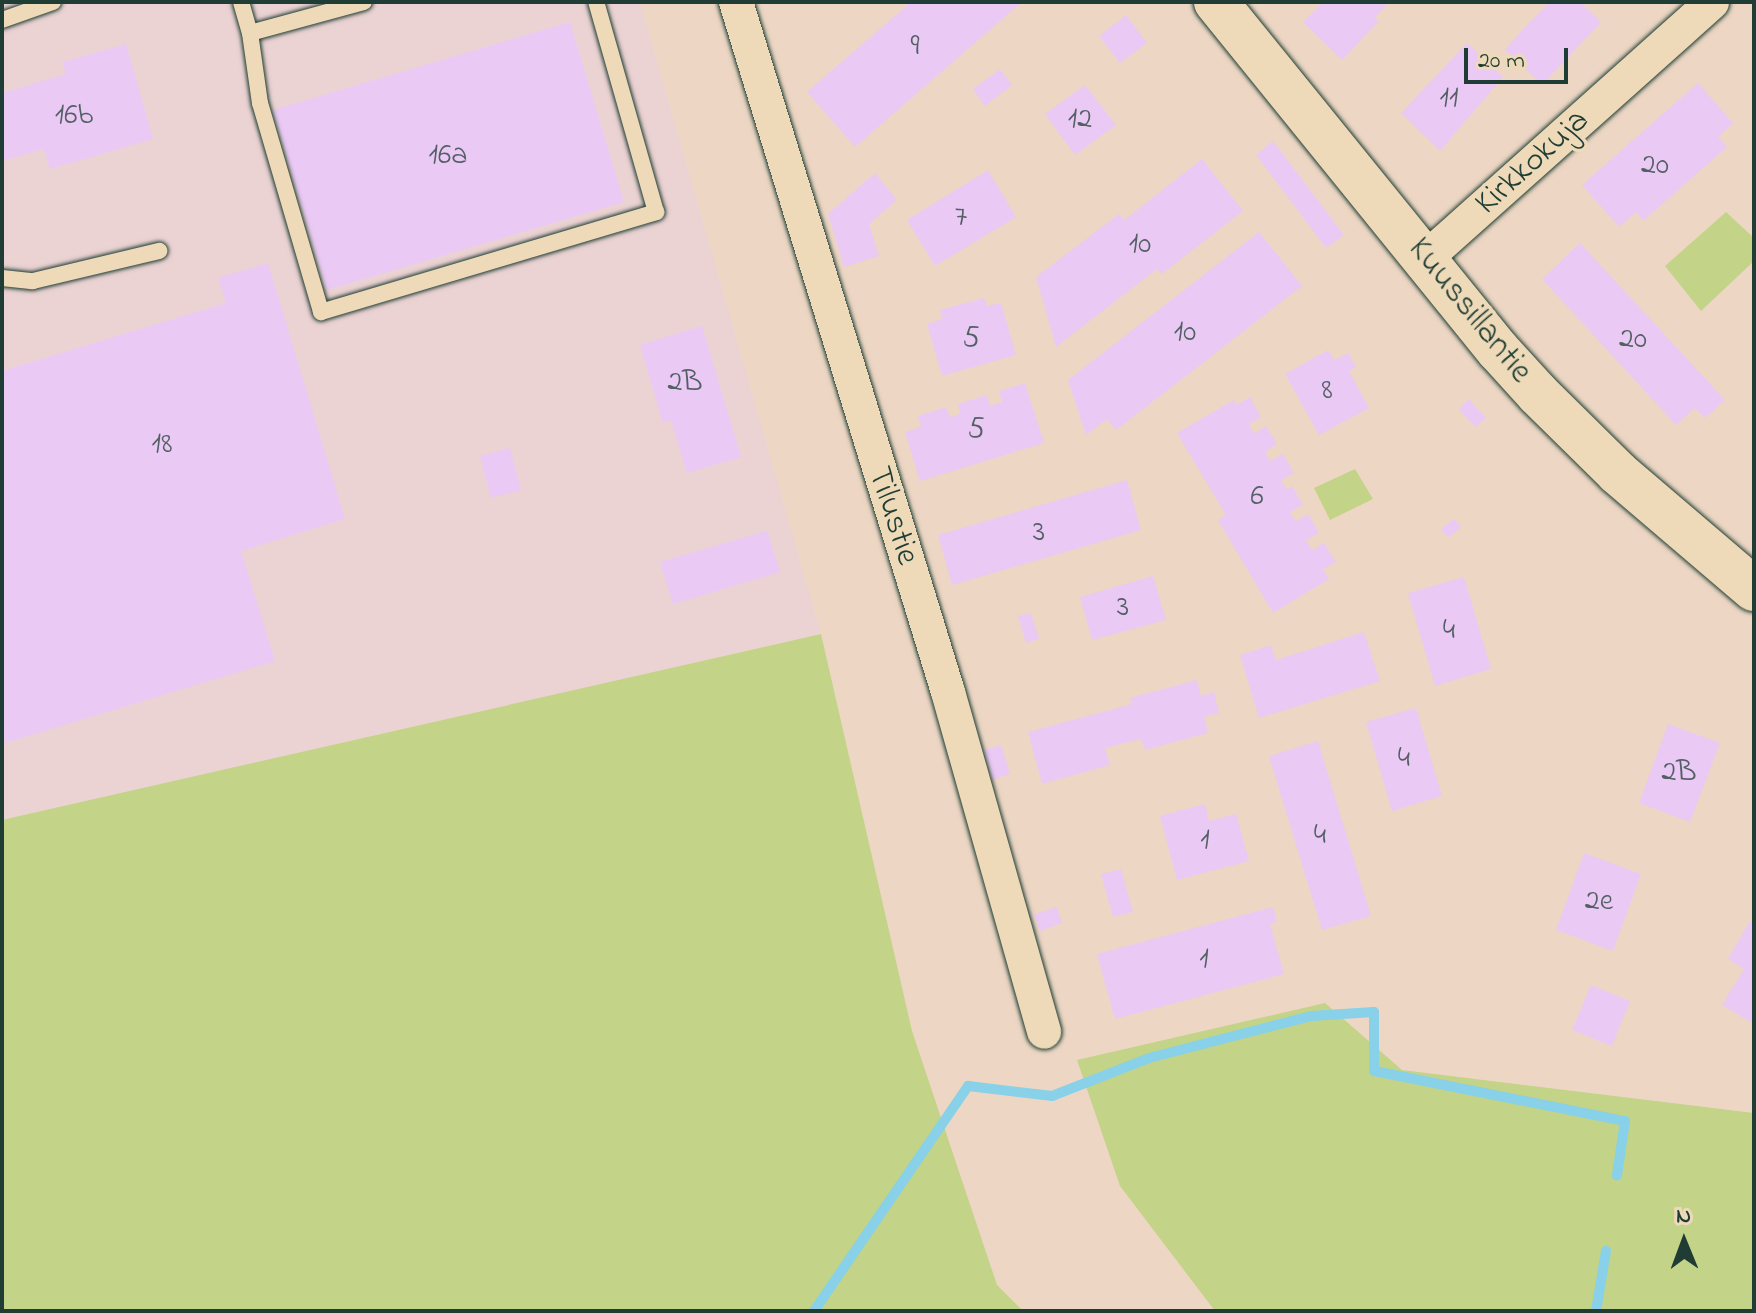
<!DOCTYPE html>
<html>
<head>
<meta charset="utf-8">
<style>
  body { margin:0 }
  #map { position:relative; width:1756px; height:1313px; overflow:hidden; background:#edd7c4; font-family:"Indie Flower",sans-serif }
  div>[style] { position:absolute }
  .built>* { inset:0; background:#ecd3d3 }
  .green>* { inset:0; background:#c3d387 }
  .stream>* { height:10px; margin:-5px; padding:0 5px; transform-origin:5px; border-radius:5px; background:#88d1e9 }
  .building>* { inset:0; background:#eac9f5 }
  .roads { filter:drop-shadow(0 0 2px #1f3d34) drop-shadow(0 0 2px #1f3d34) }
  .lane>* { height:16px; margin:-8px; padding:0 8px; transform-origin:8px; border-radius:8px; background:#eedab8 }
  .street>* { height:34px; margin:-17px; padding:0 17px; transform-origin:17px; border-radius:17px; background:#eedab8 }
  .secondary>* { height:44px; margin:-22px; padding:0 22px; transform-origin:22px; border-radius:22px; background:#eedab8 }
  span { translate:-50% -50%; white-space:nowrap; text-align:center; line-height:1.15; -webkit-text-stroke:7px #eedab8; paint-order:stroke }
  .number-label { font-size:30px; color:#526064 }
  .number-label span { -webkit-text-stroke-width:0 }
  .street-label { font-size:34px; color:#1f3d34 }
  .frame { position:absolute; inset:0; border:4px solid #1f3d34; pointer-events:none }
  .north { position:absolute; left:1644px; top:1201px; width:80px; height:80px; -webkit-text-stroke:6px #eedab8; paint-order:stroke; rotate:359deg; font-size:22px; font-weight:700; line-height:32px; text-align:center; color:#1f3d34 }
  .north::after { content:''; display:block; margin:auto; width:28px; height:36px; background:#1f3d34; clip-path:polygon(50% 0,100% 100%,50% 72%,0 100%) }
  .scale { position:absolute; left:1464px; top:48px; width:104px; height:36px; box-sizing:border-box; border:4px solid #1f3d34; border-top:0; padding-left:10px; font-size:24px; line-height:28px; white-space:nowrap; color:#1f3d34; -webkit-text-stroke:6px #eedab8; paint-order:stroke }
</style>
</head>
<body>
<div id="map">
  <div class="built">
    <div style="clip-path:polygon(2px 2px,640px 2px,821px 634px,2px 820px)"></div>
  </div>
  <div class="green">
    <div style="clip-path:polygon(1726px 212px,1754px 238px,1754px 261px,1701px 311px,1665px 266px)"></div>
    <div style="clip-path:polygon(1355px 469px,1373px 499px,1330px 520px,1314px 488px)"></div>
    <div style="clip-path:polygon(821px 634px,912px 1031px,997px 1285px,1023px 1311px,2px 1311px,2px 820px)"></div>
    <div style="clip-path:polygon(1325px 1003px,1402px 1070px,1754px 1113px,1754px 1311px,1215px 1311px,1120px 1186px,1077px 1060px)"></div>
  </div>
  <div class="stream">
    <div style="left:814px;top:1311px;width:273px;rotate:-55.6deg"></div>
    <div style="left:968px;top:1086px;width:85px;rotate:6.8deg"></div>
    <div style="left:1052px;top:1096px;width:104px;rotate:-21.4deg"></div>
    <div style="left:1149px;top:1058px;width:167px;rotate:-14.5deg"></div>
    <div style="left:1311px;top:1016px;width:63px;rotate:-3.6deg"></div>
    <div style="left:1374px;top:1012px;width:59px;rotate:90deg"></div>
    <div style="left:1374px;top:1071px;width:256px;rotate:11.3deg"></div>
    <div style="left:1625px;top:1121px;width:55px;rotate:98.4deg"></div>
    <div style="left:1596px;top:1311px;width:61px;rotate:-80.5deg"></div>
  </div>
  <div class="building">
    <div style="clip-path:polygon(911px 2px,1022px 2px,855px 147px,807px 92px)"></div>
    <div style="clip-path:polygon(1323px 2px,1389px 2px,1375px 17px,1379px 21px,1342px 60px,1303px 22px)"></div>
    <div style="clip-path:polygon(1549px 2px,1580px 2px,1601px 22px,1542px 85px,1505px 49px)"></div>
    <div style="clip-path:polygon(1126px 15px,1147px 43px,1120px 63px,1099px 36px)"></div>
    <div style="clip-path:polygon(570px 22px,624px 202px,327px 290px,273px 110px)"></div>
    <div style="clip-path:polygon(1467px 43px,1503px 77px,1440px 151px,1401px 113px)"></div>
    <div style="clip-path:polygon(126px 44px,153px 139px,50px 169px,44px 149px,2px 161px,2px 93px,66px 74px,62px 62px)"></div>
    <div style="clip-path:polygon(1000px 69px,1012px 85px,985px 106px,973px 89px)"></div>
    <div style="clip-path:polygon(1698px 83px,1733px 123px,1718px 137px,1727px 147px,1643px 221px,1636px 212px,1619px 227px,1582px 185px)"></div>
    <div style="clip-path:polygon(1085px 85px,1116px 125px,1075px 155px,1045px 114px)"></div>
    <div style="clip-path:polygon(1273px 141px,1344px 235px,1326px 248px,1256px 155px)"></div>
    <div style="clip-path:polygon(1202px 159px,1243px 211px,1162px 274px,1157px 269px,1056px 347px,1036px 277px,1119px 214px,1124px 220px)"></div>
    <div style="clip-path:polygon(988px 170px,1016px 217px,935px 266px,907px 220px)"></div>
    <div style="clip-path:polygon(875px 173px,897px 200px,869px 224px,879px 256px,844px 267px,828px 214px)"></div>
    <div style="clip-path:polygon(1259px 232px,1302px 286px,1116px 430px,1107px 419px,1086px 435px,1068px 380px)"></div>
    <div style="clip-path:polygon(1580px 243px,1725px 400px,1705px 418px,1695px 408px,1676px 425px,1542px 279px)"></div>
    <div style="clip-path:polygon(268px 263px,345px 519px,241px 551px,275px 661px,2px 744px,2px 371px,226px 303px,218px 278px)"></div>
    <div style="clip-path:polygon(984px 298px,987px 306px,1001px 303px,1016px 355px,942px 376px,927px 324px,942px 319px,940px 310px)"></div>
    <div style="clip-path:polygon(702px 326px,741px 457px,687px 473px,671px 420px,663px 423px,640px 345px)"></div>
    <div style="clip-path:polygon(1328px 350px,1334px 360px,1348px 353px,1356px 367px,1349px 371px,1369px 408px,1319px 435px,1285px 374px)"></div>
    <div style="clip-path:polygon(1025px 383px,1044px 443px,920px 481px,905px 432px,921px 427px,918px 416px,946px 407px,950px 417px,960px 414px,958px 404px,987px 395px,990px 406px,1002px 402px,999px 391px)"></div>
    <div style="clip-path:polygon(1250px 397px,1261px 417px,1249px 424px,1254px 434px,1266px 426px,1277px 444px,1265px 452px,1270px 461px,1283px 454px,1294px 473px,1281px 480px,1287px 490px,1292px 486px,1303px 505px,1290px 512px,1296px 521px,1308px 514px,1319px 533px,1306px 540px,1312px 550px,1324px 543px,1336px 562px,1323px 569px,1329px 579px,1273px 613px,1218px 520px,1226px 515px,1177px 433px,1234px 400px,1237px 405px)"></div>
    <div style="clip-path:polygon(1469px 399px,1486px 418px,1475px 427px,1459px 409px)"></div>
    <div style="clip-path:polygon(510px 448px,521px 490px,491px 498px,480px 456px)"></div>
    <div style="clip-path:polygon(1127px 480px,1141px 530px,952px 585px,938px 535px)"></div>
    <div style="clip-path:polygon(1454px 519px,1461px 527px,1448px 538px,1441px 529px)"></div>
    <div style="clip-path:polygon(767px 531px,780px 572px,673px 604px,660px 562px)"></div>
    <div style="clip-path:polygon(1153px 576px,1166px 620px,1092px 640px,1080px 597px)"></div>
    <div style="clip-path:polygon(1464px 577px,1491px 669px,1435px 686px,1408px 593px)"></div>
    <div style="clip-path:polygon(1031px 613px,1039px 639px,1026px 643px,1018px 616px)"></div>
    <div style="clip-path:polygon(1364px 632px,1380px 681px,1259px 718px,1240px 655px,1271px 645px,1276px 660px)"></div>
    <div style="clip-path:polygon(1197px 680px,1201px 696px,1214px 692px,1219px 713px,1204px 717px,1208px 733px,1145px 750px,1141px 739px,1105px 748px,1110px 765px,1042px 784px,1028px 732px,1132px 704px,1130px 698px)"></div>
    <div style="clip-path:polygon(1416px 708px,1442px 796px,1392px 811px,1366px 722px)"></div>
    <div style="clip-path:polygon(1668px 724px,1720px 743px,1690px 822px,1639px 803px)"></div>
    <div style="clip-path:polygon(1318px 741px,1371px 916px,1322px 930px,1269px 756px)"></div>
    <div style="clip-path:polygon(1001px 745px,1010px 774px,993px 780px,984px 750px)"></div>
    <div style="clip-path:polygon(1205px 804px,1209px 821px,1236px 814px,1249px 861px,1177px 880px,1160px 816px)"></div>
    <div style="clip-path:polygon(1584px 853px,1641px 874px,1613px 951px,1556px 930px)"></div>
    <div style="clip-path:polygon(1121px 869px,1133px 912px,1113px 917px,1101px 874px)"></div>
    <div style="clip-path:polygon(1057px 907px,1062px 923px,1040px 931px,1034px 914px)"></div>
    <div style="clip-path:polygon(1273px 907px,1277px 922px,1270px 924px,1284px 974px,1115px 1019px,1097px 954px)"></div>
    <div style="clip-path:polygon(1750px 921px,1754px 923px,1754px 1024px,1722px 1005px,1744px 969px,1728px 959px)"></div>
    <div style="clip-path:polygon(1591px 985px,1630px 1001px,1612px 1046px,1572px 1030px)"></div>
  </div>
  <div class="roads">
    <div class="lane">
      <div style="left:241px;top:2px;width:32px;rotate:74deg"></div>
      <div style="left:250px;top:33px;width:71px;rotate:81.9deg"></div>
      <div style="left:260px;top:103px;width:218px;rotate:73.7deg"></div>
      <div style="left:321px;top:312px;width:350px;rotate:-16.6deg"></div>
      <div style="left:656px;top:212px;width:218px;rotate:-105.9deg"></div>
      <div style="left:2px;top:20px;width:54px;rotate:-19.4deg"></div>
      <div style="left:250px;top:33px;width:118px;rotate:-15.2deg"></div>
      <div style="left:2px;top:278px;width:31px;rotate:6deg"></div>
      <div style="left:33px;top:281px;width:130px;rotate:-13.4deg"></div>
    </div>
    <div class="street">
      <div style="left:736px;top:2px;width:722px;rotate:72.92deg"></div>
      <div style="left:948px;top:692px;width:353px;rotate:74.2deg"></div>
      <div style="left:1425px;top:259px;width:385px;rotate:-41.8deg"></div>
    </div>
    <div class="secondary">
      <div style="left:1216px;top:2px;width:448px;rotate:51deg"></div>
      <div style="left:1498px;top:350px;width:59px;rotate:47.7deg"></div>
      <div style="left:1538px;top:394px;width:112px;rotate:44.6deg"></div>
      <div style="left:1618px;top:473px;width:179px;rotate:40.5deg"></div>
    </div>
  </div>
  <div class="number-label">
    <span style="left:915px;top:47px">9</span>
    <span style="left:1449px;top:99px">11</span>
    <span style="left:74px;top:116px">16b</span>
    <span style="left:1080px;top:120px">12</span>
    <span style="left:448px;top:156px">16a</span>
    <span style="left:1655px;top:166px">20</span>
    <span style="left:961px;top:218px">7</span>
    <span style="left:1140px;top:245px">10</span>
    <span style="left:1185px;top:333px">10</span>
    <span style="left:971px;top:339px">5</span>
    <span style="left:1633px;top:340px">20</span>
    <span style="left:685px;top:383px">2B</span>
    <span style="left:1327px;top:391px">8</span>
    <span style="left:976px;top:430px">5</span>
    <span style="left:162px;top:445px">18</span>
    <span style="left:1257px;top:497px">6</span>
    <span style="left:1039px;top:533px">3</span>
    <span style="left:1123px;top:608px">3</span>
    <span style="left:1449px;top:631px">4</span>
    <span style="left:1404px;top:759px">4</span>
    <span style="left:1679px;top:773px">2B</span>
    <span style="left:1320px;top:836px">4</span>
    <span style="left:1205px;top:841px">1</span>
    <span style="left:1599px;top:902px">2e</span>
    <span style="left:1204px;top:960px">1</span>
  </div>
  <div class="street-label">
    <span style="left:1533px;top:163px;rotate:-42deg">Kirkkokuja</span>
    <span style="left:1469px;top:311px;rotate:51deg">Kuussillantie</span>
    <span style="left:892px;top:516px;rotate:72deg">Tilustie</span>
  </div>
  <div class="frame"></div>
  <div class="north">N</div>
  <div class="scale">20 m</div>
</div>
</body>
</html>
